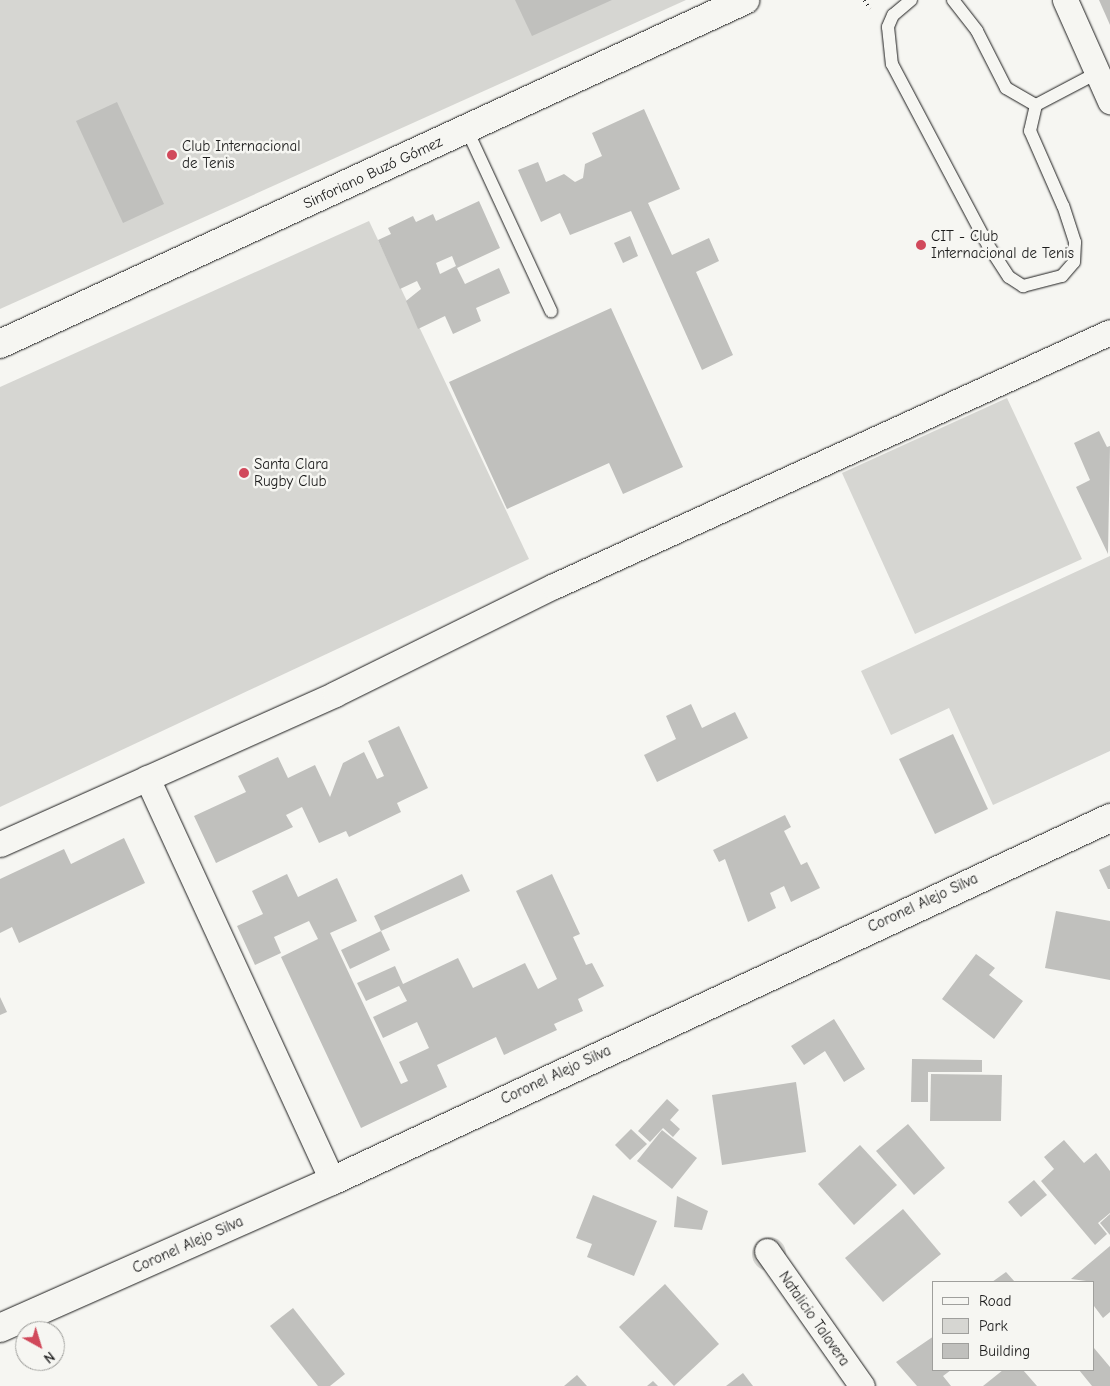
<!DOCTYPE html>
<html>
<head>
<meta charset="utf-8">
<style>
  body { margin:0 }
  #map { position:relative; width:1110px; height:1386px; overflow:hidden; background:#f6f6f2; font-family:"Comic Neue",sans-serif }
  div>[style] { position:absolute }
  .green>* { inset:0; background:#d6d6d2 }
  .round { border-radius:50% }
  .building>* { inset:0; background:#c0c0bd }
  .path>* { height:3px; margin-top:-1.5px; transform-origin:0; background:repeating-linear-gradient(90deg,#1c1c1c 0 1px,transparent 0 5px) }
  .roads { filter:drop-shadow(0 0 1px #1c1c1c) drop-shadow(0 0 1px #1c1c1c) }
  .lane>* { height:12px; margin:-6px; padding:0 6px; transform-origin:6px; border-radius:6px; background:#f6f6f2 }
  .street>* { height:25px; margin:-12.5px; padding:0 12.5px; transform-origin:12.5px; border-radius:12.5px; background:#f6f6f2 }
  .secondary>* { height:28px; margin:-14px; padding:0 14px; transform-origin:14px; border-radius:14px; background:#f6f6f2 }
  .dots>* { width:14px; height:14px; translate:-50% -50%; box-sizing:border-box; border:2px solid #f6f6f2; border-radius:50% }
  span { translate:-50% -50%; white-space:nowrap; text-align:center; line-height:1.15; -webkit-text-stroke:5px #f6f6f2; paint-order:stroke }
  .poi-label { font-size:15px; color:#1c1c1c }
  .left { translate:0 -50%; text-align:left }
  .street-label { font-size:15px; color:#1c1c1c }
  .legend { position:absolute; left:932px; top:1281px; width:162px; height:90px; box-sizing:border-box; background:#f6f6f2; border:1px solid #9f9f9c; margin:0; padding:6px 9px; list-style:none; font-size:15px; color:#1c1c1c }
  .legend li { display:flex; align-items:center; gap:10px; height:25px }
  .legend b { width:25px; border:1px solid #9f9f9c }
  .north { position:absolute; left:15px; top:1321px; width:50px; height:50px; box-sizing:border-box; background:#f6f6f2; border:1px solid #9f9f9c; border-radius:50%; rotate:141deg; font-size:14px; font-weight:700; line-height:20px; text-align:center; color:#1c1c1c }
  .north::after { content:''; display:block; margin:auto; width:18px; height:22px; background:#d1495b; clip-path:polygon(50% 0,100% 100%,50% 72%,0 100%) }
</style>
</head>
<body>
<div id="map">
  <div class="green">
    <div style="clip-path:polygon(0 0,686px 0,0 309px)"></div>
    <div style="clip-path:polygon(369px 221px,529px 559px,0 807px,0 387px)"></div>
    <div style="clip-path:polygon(1007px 398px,1082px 559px,915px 634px,842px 473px)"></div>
    <div style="clip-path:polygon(1110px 556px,1110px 751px,993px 805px,949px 708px,891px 735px,861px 671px)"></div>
    <div class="round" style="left:752px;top:1237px;width:34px;height:34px"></div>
  </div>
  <div class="building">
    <div style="clip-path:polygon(515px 0,612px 0,532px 36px)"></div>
    <div style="clip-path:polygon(1099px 0,1110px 0,1110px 25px)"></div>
    <div style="clip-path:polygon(117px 102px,164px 204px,123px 223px,76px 121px)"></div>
    <div style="clip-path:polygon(644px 109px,680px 189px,648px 203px,672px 255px,709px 238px,719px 261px,696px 272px,733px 355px,702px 370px,631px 211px,570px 235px,560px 213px,541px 222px,518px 170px,538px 162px,546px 182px,564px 174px,575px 182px,583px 178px,585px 164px,602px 156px,592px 133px)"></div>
    <div style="clip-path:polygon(evenodd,479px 201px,500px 248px,457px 268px,465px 284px,499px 268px,510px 293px,476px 308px,481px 321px,453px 334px,445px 316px,418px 329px,406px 301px,421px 289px,417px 281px,400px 289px,378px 240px,391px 234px,388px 228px,413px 216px,416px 222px,433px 214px,436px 221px,479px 201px,452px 256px,456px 266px,440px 274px,436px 263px,452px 256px)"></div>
    <div style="clip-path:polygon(630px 236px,638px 256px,623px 263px,614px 243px)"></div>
    <div style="clip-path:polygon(611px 308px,683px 467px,623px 494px,609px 463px,507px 509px,449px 382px)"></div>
    <div style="clip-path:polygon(1099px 431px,1107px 447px,1110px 446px,1108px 554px,1076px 487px,1090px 480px,1074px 443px)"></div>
    <div style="clip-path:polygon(691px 704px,702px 728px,735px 712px,748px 738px,657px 782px,644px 755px,676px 739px,666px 716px)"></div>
    <div style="clip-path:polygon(399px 726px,428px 788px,397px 803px,401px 812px,349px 837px,346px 831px,319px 843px,302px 807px,286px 815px,293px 827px,216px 863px,194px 816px,246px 792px,238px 776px,278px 757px,288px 778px,315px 765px,330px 797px,343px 763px,364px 752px,377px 779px,384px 776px,368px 741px)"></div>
    <div style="clip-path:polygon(953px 734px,988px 809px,935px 834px,899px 759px)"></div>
    <div style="clip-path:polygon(785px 815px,791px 827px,784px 831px,801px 865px,807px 862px,820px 888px,791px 902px,784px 886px,770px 893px,776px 908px,748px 922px,725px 859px,719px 862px,713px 850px)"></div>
    <div style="clip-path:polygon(124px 838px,145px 883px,19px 943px,12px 927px,0 933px,0 879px,64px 849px,71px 864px)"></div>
    <div style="clip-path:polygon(1110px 865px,1110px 889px,1108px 889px,1099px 870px)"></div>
    <div style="clip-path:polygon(287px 874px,298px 897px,337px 878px,357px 921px,330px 933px,401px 1084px,408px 1081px,399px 1062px,429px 1048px,417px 1022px,383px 1038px,373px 1017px,407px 1001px,399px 986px,366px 1001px,357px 983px,395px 966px,403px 984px,458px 958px,473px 988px,525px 963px,538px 989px,557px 979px,516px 891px,552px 874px,580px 934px,573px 937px,586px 965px,592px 963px,604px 986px,578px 999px,583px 1011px,554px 1024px,557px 1030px,504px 1055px,496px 1037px,437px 1065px,447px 1087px,361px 1128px,281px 957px,318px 939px,309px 921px,274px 937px,281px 953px,255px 965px,237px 926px,263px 914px,252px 891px)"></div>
    <div style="clip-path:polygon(462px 874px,470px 891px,381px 931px,390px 950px,350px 969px,341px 950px,381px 931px,374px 916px)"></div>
    <div style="clip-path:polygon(1056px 911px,1110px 921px,1110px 980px,1045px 968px)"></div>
    <div style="clip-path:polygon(976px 954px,995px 968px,989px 975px,1023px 1001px,994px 1039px,942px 999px)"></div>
    <div style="clip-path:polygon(0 997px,7px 1012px,0 1015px)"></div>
    <div style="clip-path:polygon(834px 1019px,865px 1069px,844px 1082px,825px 1051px,804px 1065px,791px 1046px)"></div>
    <div style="clip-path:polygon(912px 1059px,982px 1060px,982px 1072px,928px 1072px,928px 1102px,911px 1102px)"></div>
    <div style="clip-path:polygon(931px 1074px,1002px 1075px,1001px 1121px,930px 1121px)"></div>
    <div style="clip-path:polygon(796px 1082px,806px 1152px,722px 1165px,712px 1095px)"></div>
    <div style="clip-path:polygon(667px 1099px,679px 1110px,670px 1120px,680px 1129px,673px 1137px,663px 1128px,650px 1142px,638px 1131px)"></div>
    <div style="clip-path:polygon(908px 1124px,945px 1168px,914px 1195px,876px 1151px)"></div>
    <div style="clip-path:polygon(631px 1129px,647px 1144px,630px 1160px,615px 1145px)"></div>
    <div style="clip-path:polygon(662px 1130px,697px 1158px,672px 1189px,637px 1161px)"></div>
    <div style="clip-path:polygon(1064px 1140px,1084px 1163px,1096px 1153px,1110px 1171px,1110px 1213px,1098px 1223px,1107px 1234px,1095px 1245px,1041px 1181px,1054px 1169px,1044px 1157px)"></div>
    <div style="clip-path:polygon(860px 1145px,897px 1185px,854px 1225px,818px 1184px)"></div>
    <div style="clip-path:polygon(1034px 1180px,1047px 1195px,1021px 1217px,1008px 1202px)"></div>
    <div style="clip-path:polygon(593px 1195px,657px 1221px,634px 1276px,587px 1257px,592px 1244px,576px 1238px)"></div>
    <div style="clip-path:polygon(677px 1196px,708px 1211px,702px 1230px,674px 1227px)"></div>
    <div style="clip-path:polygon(903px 1209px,941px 1254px,883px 1302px,845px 1258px)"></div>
    <div style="clip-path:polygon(1110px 1214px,1110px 1235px,1100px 1223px)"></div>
    <div style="clip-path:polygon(1110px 1246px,1110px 1312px,1103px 1318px,1094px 1306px,1094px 1282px,1071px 1279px)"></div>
    <div style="clip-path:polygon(1006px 1272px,1015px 1282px,992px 1282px)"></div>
    <div style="clip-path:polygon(665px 1284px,719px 1344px,674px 1386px,619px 1327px)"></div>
    <div style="clip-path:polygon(293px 1308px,345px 1374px,330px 1386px,318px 1386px,270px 1326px)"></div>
    <div style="clip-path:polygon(934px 1336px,934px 1370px,951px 1370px,943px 1376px,951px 1386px,917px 1386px,896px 1362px)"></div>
    <div style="clip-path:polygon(1094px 1348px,1110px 1367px,1110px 1386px,1092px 1386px,1079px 1370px,1094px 1370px)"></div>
    <div style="clip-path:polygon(1003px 1370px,1023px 1370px,1037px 1386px,983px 1386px)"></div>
    <div style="clip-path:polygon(743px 1373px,753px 1386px,726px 1386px)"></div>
    <div style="clip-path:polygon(577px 1375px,587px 1386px,564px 1386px)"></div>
    <div style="clip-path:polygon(653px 1381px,658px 1386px,647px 1386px)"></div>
  </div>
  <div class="path">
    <div style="left:864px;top:0;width:10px;rotate:53deg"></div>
  </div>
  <div class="roads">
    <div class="lane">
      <div style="left:911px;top:0;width:23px;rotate:140deg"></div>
      <div style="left:893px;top:15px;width:13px;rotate:113deg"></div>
      <div style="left:888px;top:27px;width:37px;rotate:84deg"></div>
      <div style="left:892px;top:64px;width:205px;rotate:62.1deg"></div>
      <div style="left:988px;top:245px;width:38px;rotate:57deg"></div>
      <div style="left:1009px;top:277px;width:17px;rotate:33deg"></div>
      <div style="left:1023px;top:286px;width:40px;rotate:-14.4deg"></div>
      <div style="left:1062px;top:276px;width:18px;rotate:-49deg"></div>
      <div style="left:1074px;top:262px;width:20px;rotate:-87deg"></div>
      <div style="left:1075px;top:242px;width:38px;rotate:-108deg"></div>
      <div style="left:1063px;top:206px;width:82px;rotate:-113.7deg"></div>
      <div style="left:1030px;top:131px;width:27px;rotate:-77deg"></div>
      <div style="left:1036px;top:105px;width:69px;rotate:-27.7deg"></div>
      <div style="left:953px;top:0;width:39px;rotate:52deg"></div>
      <div style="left:977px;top:31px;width:64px;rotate:63deg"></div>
      <div style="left:1006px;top:88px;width:34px;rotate:30deg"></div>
      <div style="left:467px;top:130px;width:200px;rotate:65.1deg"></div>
    </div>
    <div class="street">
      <div style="left:1065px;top:0;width:111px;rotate:66deg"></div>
      <div style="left:147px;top:778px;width:443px;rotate:65.3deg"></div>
      <div style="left:0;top:844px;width:367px;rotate:-24.1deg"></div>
      <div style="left:335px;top:694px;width:244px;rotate:-26.3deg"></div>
      <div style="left:554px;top:586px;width:611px;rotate:-24.55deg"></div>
      <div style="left:767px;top:1251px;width:165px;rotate:54.9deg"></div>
    </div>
    <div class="secondary">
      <div style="left:0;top:344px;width:821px;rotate:-24.78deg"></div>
      <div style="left:0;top:1328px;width:363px;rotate:-23.9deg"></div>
      <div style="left:332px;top:1181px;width:859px;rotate:-25.01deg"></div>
    </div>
  </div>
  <div class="dots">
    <div style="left:172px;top:155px;background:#d1495b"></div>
    <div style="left:921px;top:245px;background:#d1495b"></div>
    <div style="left:244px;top:473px;background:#d1495b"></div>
  </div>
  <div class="poi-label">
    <span class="left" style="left:182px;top:155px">Club Internacional<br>de Tenis</span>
    <span class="left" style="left:931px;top:245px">CIT - Club<br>Internacional de Tenis</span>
    <span class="left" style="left:254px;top:473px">Santa Clara<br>Rugby Club</span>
  </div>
  <div class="street-label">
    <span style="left:373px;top:173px;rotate:-25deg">Sinforiano Buzó Gómez</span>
    <span style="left:923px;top:903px;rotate:-25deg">Coronel Alejo Silva</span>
    <span style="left:556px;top:1075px;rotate:-25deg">Coronel Alejo Silva</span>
    <span style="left:188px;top:1245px;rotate:-24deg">Coronel Alejo Silva</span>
    <span style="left:814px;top:1319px;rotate:55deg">Natalicio Talavera</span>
  </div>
  <ul class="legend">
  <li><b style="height:6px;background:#f6f6f2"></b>Road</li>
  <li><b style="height:14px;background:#d6d6d2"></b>Park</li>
  <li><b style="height:14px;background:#c0c0bd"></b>Building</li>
  </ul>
  <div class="north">N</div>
</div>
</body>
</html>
